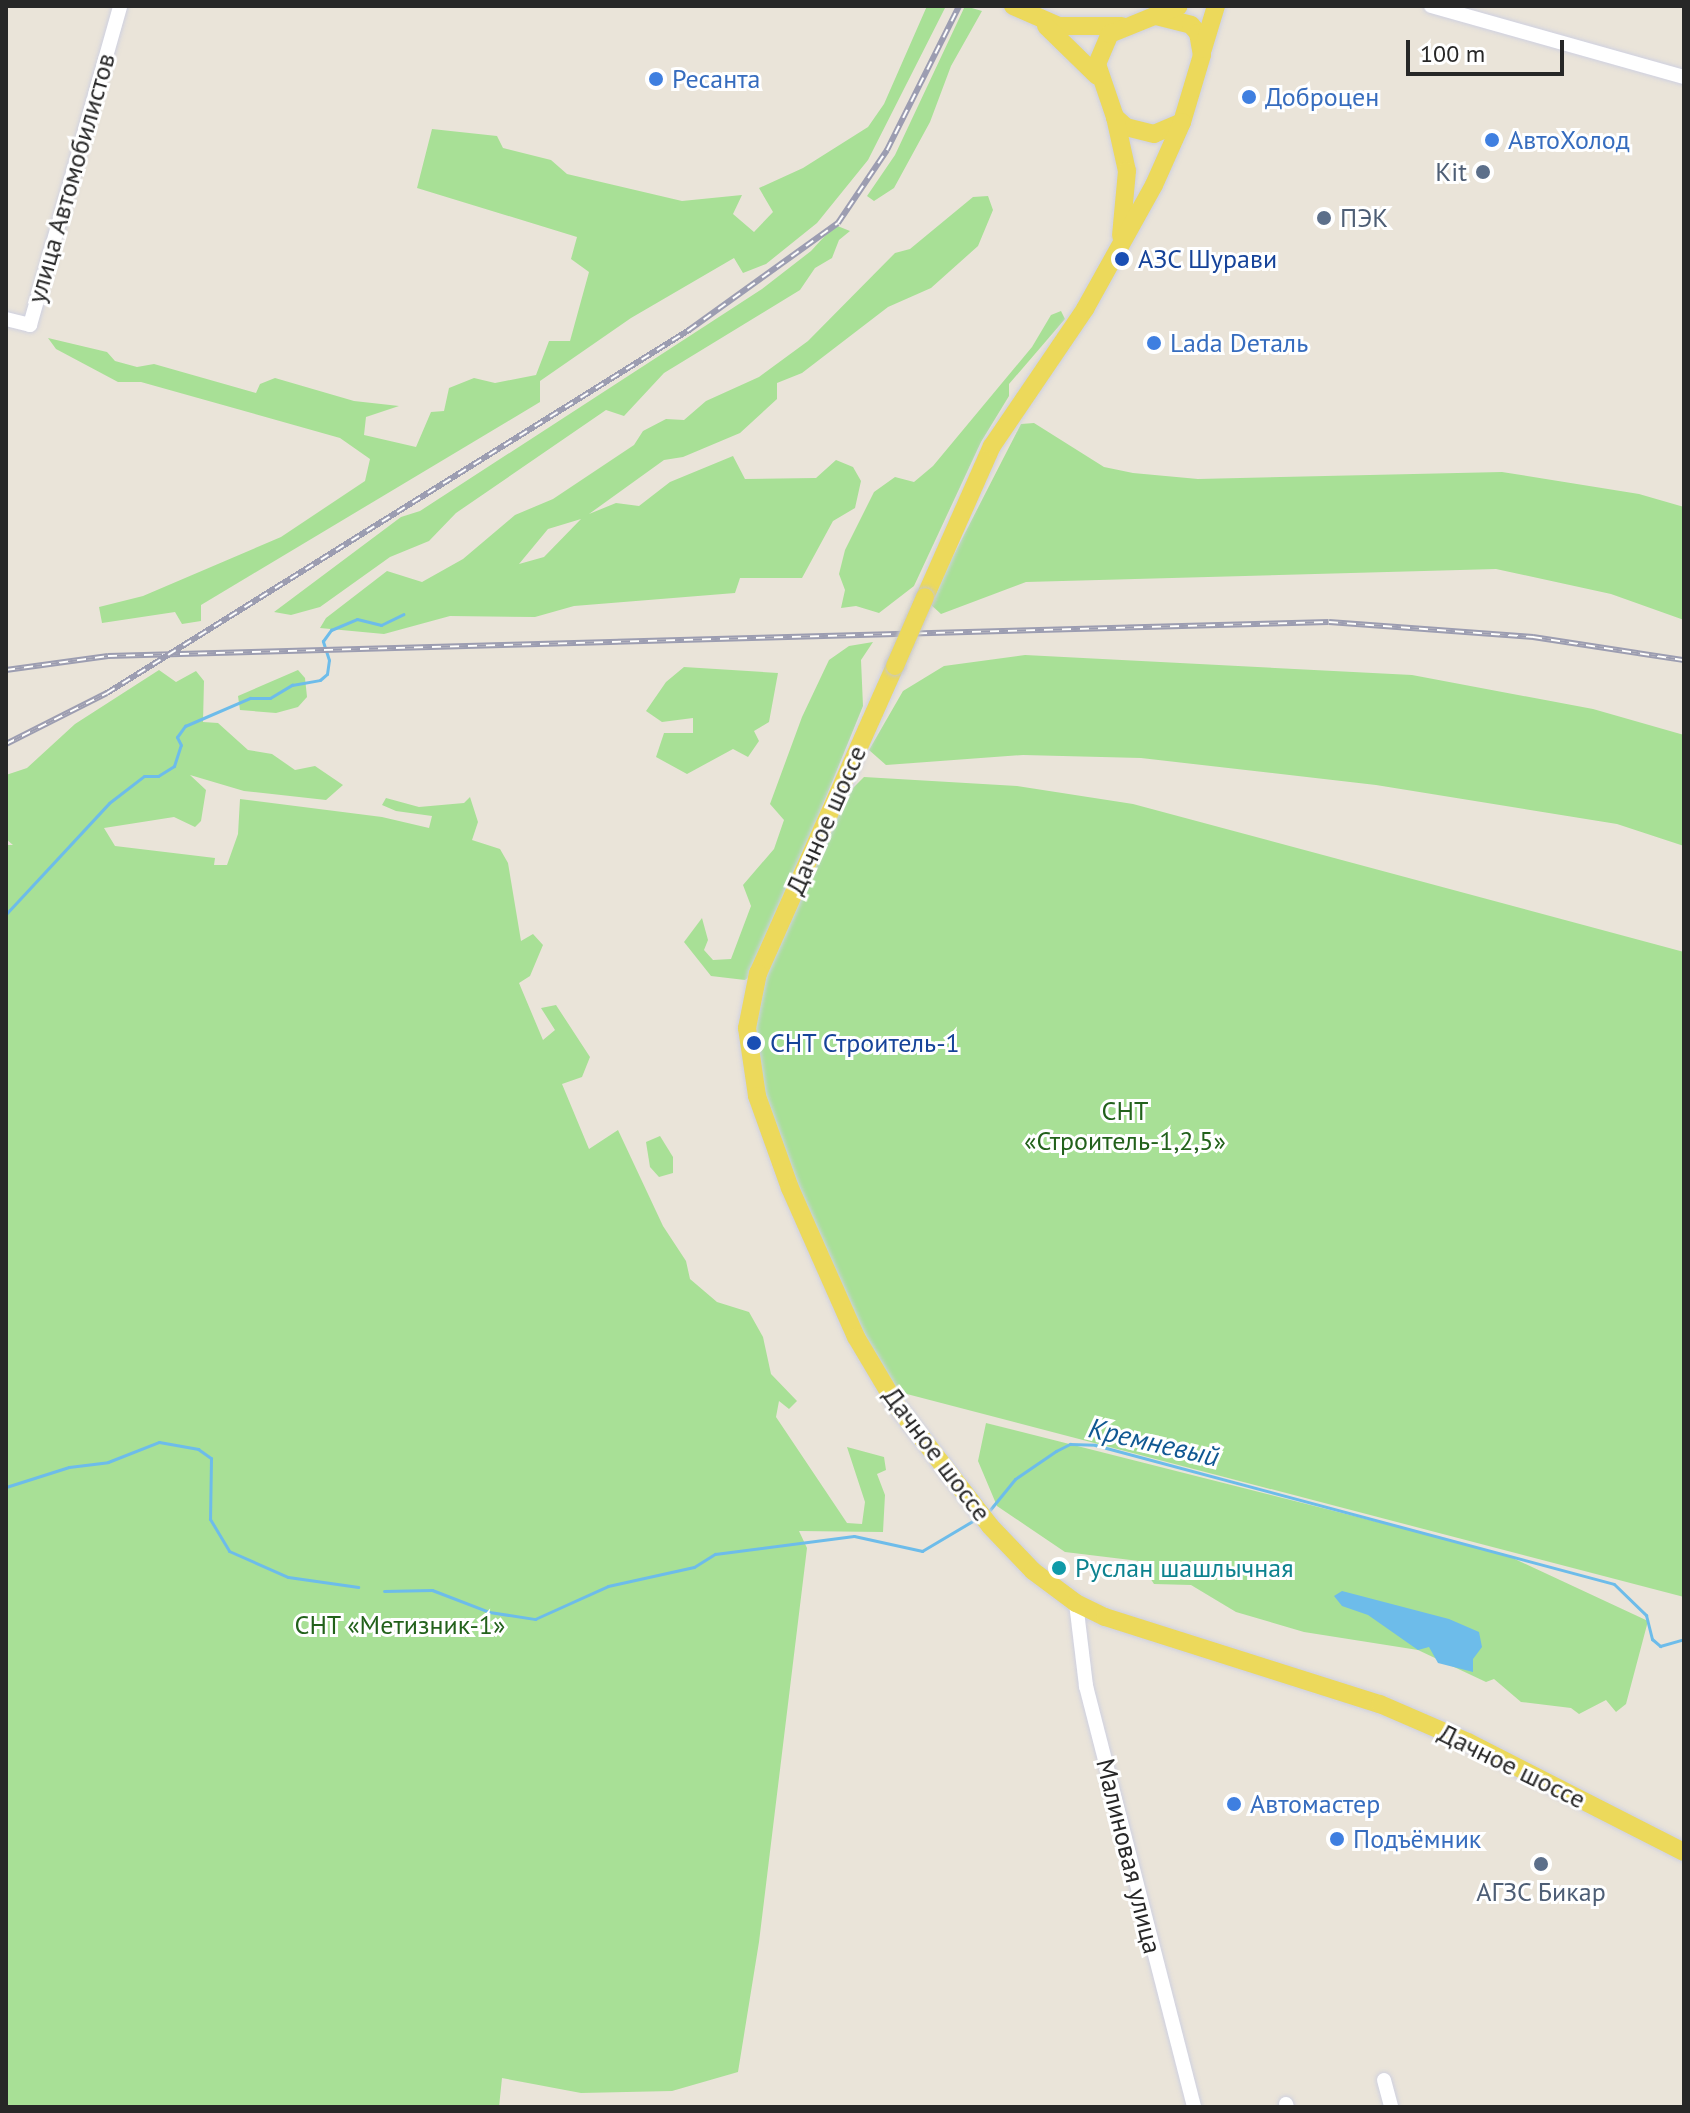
<!DOCTYPE html>
<html>
<head>
<meta charset="utf-8">
<style>
  body { margin:0 }
  #map { position:relative; width:1690px; height:2113px; overflow:hidden; background:#eae4d9; font-family:"PT Sans",sans-serif }
  div>[style] { position:absolute }
  .green>* { inset:0; background:#a8e096 }
  .water>* { inset:0; background:#6dbcea }
  .stream>* { height:3px; margin:-1.5px; padding:0 1.5px; transform-origin:1.5px; border-radius:1.5px; background:#6dbcea }
  .roads { filter:drop-shadow(0 0 2px #ced0e0) drop-shadow(0 0 2px #ced0e0) }
  .minor>* { height:14px; margin:-7px; padding:0 7px; transform-origin:7px; border-radius:7px; background:#fff }
  .major>* { height:18px; margin:-9px; padding:0 9px; transform-origin:9px; border-radius:9px; background:#ecd95b }
  .rail>* { height:6px; margin-top:-3px; transform-origin:0; background:repeating-linear-gradient(90deg,#fff 0 9px,#9c9db1 0 18px); box-sizing:border-box; border-block:2px solid #9c9db1 }
  .bridges { filter:drop-shadow(0 0 2px #c7c7c7) drop-shadow(0 0 2px #c7c7c7) }
  .major-bridge>* { height:18px; margin:-9px; padding:0 9px; transform-origin:9px; border-radius:9px; background:#ecd95b }
  .dots>* { width:22px; height:22px; translate:-50% -50%; box-sizing:border-box; border:4px solid #fff; border-radius:50% }
  span { translate:-50% -50%; white-space:nowrap; text-align:center; line-height:1.15; -webkit-text-stroke:6px #fff; paint-order:stroke }
  .shop-label { font-size:26px; color:#366cbe }
  .left { translate:0 -50%; text-align:left }
  .service-label { font-size:26px; color:#4e5e75 }
  .right { translate:-100% -50%; text-align:right }
  .street-label { font-size:26px; color:#272727 }
  .transit-label { font-size:26px; color:#164399 }
  .park-label { font-size:26px; color:#22611b }
  .culture-label { font-size:26px; color:#0d838f }
  .water-label { font-size:28px; color:#105892; font-style:italic }
  .frame { position:absolute; inset:0; border:8px solid #272727; pointer-events:none }
  .scale { position:absolute; left:1406px; top:40px; width:158px; height:36px; box-sizing:border-box; border:4px solid #272727; border-top:0; padding-left:10px; font-size:24px; line-height:28px; white-space:nowrap; color:#272727; -webkit-text-stroke:6px #fff; paint-order:stroke }
</style>
</head>
<body>
<div id="map">
  <div class="green">
    <div style="clip-path:polygon(927px 6px,946px 6px,868px 160px,817px 223px,766px 264px,743px 273px,734px 258px,631px 318px,540px 381px,540px 402px,201px 605px,201px 621px,182px 624px,175px 612px,102px 623px,99px 607px,143px 596px,281px 537px,365px 481px,370px 459px,340px 438px,141px 382px,118px 382px,56px 349px,48px 338px,107px 352px,115px 361px,137px 367px,154px 364px,256px 393px,260px 384px,275px 378px,354px 401px,399px 406px,366px 417px,364px 435px,416px 447px,431px 412px,444px 411px,449px 388px,474px 378px,495px 383px,536px 375px,549px 341px,570px 341px,589px 272px,571px 259px,577px 237px,417px 188px,432px 129px,497px 136px,503px 148px,551px 160px,567px 174px,682px 201px,742px 195px,733px 214px,754px 232px,773px 212px,759px 188px,803px 168px,868px 127px,884px 104px)"></div>
    <div style="clip-path:polygon(965px 6px,982px 11px,951px 66px,930px 122px,894px 188px,874px 201px,867px 196px,895px 155px)"></div>
    <div style="clip-path:polygon(evenodd,988px 196px,993px 210px,978px 246px,931px 288px,888px 307px,802px 373px,777px 383px,777px 399px,740px 433px,683px 457px,664px 460px,589px 514px,616px 503px,639px 506px,670px 482px,733px 456px,745px 479px,816px 478px,836px 460px,853px 467px,861px 481px,855px 508px,833px 521px,802px 578px,740px 578px,735px 593px,574px 606px,535px 617px,450px 616px,384px 634px,320px 628px,326px 618px,387px 571px,422px 582px,463px 559px,515px 515px,553px 499px,634px 445px,643px 431px,666px 419px,684px 420px,706px 401px,759px 377px,808px 341px,895px 253px,910px 249px,973px 197px,988px 196px,581px 519px,544px 557px,519px 564px,548px 529px,581px 519px)"></div>
    <div style="clip-path:polygon(835px 225px,850px 231px,839px 240px,832px 258px,815px 268px,800px 290px,664px 373px,624px 416px,606px 410px,456px 513px,429px 541px,390px 557px,320px 607px,291px 615px,274px 612px,401px 517px,420px 511px,762px 289px,811px 251px)"></div>
    <div style="clip-path:polygon(1061px 311px,1065px 319px,1009px 384px,1009px 396px,981px 442px,914px 586px,879px 613px,856px 606px,841px 608px,845px 590px,839px 574px,845px 550px,874px 492px,895px 477px,914px 482px,933px 466px,1032px 347px,1051px 315px)"></div>
    <div style="clip-path:polygon(1034px 423px,1104px 467px,1133px 473px,1198px 479px,1502px 472px,1639px 494px,1684px 507px,1684px 620px,1611px 594px,1496px 569px,1026px 582px,941px 614px,929px 603px,1021px 424px)"></div>
    <div style="clip-path:polygon(873px 642px,861px 660px,863px 706px,755px 972px,745px 980px,711px 976px,684px 942px,702px 918px,708px 940px,704px 950px,713px 960px,731px 959px,751px 906px,743px 885px,774px 849px,784px 820px,770px 804px,802px 717px,829px 660px,849px 646px)"></div>
    <div style="clip-path:polygon(1025px 655px,1412px 675px,1593px 709px,1684px 735px,1684px 846px,1617px 824px,1376px 785px,1141px 758px,1023px 755px,886px 765px,869px 750px,903px 691px,944px 666px)"></div>
    <div style="clip-path:polygon(684px 667px,778px 673px,769px 722px,754px 731px,759px 741px,748px 757px,733px 749px,687px 774px,656px 757px,664px 733px,693px 733px,693px 718px,662px 722px,646px 711px,666px 682px)"></div>
    <div style="clip-path:polygon(159px 670px,176px 682px,196px 671px,204px 681px,203px 722px,218px 723px,248px 750px,272px 754px,295px 770px,315px 766px,343px 785px,326px 800px,244px 791px,190px 775px,206px 790px,201px 821px,195px 827px,174px 817px,104px 828px,115px 846px,215px 858px,214px 865px,227px 865px,238px 834px,240px 799px,382px 817px,429px 828px,432px 816px,396px 811px,382px 805px,386px 798px,419px 807px,464px 803px,470px 797px,478px 822px,472px 840px,500px 849px,508px 863px,521px 941px,533px 934px,543px 945px,530px 976px,519px 983px,543px 1040px,555px 1030px,541px 1008px,556px 1005px,590px 1057px,582px 1077px,562px 1084px,589px 1149px,618px 1130px,663px 1226px,686px 1261px,690px 1279px,717px 1302px,749px 1312px,763px 1337px,771px 1374px,797px 1401px,789px 1409px,779px 1401px,776px 1417px,847px 1523px,862px 1524px,865px 1502px,847px 1447px,884px 1457px,886px 1470px,877px 1474px,885px 1495px,883px 1532px,799px 1531px,807px 1548px,759px 1942px,738px 2072px,672px 2091px,581px 2093px,502px 2078px,499px 2107px,6px 2107px,6px 845px,13px 845px,6px 839px,6px 775px,27px 768px,75px 724px)"></div>
    <div style="clip-path:polygon(298px 670px,305px 678px,307px 697px,298px 707px,276px 713px,240px 710px,238px 696px)"></div>
    <div style="clip-path:polygon(864px 777px,1017px 786px,1133px 804px,1684px 952px,1684px 1597px,903px 1393px,883px 1375px,825px 1267px,764px 1110px,753px 1040px,760px 983px,845px 796px)"></div>
    <div style="clip-path:polygon(660px 1136px,673px 1157px,673px 1173px,659px 1177px,650px 1167px,646px 1142px)"></div>
    <div style="clip-path:polygon(986px 1423px,1504px 1554px,1648px 1621px,1626px 1704px,1616px 1712px,1606px 1700px,1579px 1714px,1571px 1708px,1521px 1702px,1494px 1679px,1486px 1682px,1418px 1650px,1304px 1632px,1236px 1612px,1191px 1585px,1154px 1584px,1139px 1561px,1065px 1552px,997px 1506px,978px 1461px)"></div>
  </div>
  <div class="water">
    <div style="clip-path:polygon(1342px 1591px,1449px 1619px,1479px 1632px,1482px 1647px,1473px 1659px,1473px 1672px,1438px 1663px,1429px 1647px,1418px 1650px,1368px 1615px,1342px 1606px,1334px 1596px)"></div>
  </div>
  <div class="stream">
    <div style="left:6px;top:914px;width:151px;rotate:-47.1deg"></div>
    <div style="left:109px;top:803px;width:44px;rotate:-37.6deg"></div>
    <div style="left:144px;top:776px;width:14px"></div>
    <div style="left:158px;top:776px;width:19px;rotate:-32deg"></div>
    <div style="left:174px;top:766px;width:22px;rotate:-72deg"></div>
    <div style="left:181px;top:745px;width:9px;rotate:-117deg"></div>
    <div style="left:177px;top:737px;width:14px;rotate:-54deg"></div>
    <div style="left:185px;top:726px;width:71px;rotate:-23.3deg"></div>
    <div style="left:250px;top:698px;width:20px"></div>
    <div style="left:270px;top:698px;width:26px;rotate:-31deg"></div>
    <div style="left:292px;top:685px;width:28px;rotate:-10deg"></div>
    <div style="left:320px;top:680px;width:9px;rotate:-41deg"></div>
    <div style="left:327px;top:674px;width:14px;rotate:-82deg"></div>
    <div style="left:329px;top:660px;width:20px;rotate:-108deg"></div>
    <div style="left:323px;top:641px;width:14px;rotate:-54deg"></div>
    <div style="left:331px;top:630px;width:28px;rotate:-23deg"></div>
    <div style="left:357px;top:619px;width:25px;rotate:14deg"></div>
    <div style="left:381px;top:625px;width:25px;rotate:-26deg"></div>
    <div style="left:6px;top:1487px;width:66px;rotate:-17.6deg"></div>
    <div style="left:69px;top:1467px;width:39px;rotate:-7deg"></div>
    <div style="left:108px;top:1462px;width:55px;rotate:-21.4deg"></div>
    <div style="left:159px;top:1442px;width:40px;rotate:10deg"></div>
    <div style="left:198px;top:1449px;width:16px;rotate:35deg"></div>
    <div style="left:211px;top:1458px;width:61px;rotate:90.9deg"></div>
    <div style="left:210px;top:1519px;width:37px;rotate:59deg"></div>
    <div style="left:229px;top:1551px;width:64px;rotate:23.8deg"></div>
    <div style="left:288px;top:1577px;width:71px;rotate:8.1deg"></div>
    <div style="left:989px;top:1511px;width:41px;rotate:-50.9deg"></div>
    <div style="left:1015px;top:1479px;width:50px;rotate:-34.3deg"></div>
    <div style="left:1056px;top:1451px;width:16px;rotate:-27deg"></div>
    <div style="left:1070px;top:1444px;width:25px;rotate:2deg"></div>
    <div style="left:1095px;top:1445px;width:537px;rotate:14.99deg"></div>
    <div style="left:1614px;top:1584px;width:45px;rotate:44.1deg"></div>
    <div style="left:1646px;top:1615px;width:25px;rotate:76deg"></div>
    <div style="left:1652px;top:1639px;width:11px;rotate:41deg"></div>
    <div style="left:1660px;top:1646px;width:25px;rotate:-16deg"></div>
    <div style="left:384px;top:1591px;width:48px;rotate:-1.2deg"></div>
    <div style="left:432px;top:1590px;width:61px;rotate:21.1deg"></div>
    <div style="left:489px;top:1612px;width:47px;rotate:8.7deg"></div>
    <div style="left:535px;top:1619px;width:80px;rotate:-24.3deg"></div>
    <div style="left:608px;top:1586px;width:88px;rotate:-12.5deg"></div>
    <div style="left:694px;top:1567px;width:25px;rotate:-32deg"></div>
    <div style="left:715px;top:1554px;width:140px;rotate:-7.4deg"></div>
    <div style="left:854px;top:1536px;width:70px;rotate:12.4deg"></div>
    <div style="left:922px;top:1551px;width:63px;rotate:-30.7deg"></div>
  </div>
  <div class="roads">
    <div class="minor">
      <div style="left:1431px;top:6px;width:263px;rotate:15.7deg"></div>
      <div style="left:6px;top:319px;width:25px;rotate:14deg"></div>
      <div style="left:30px;top:325px;width:331px;rotate:-74.2deg"></div>
      <div style="left:1076px;top:1603px;width:84px;rotate:83.1deg"></div>
      <div style="left:1086px;top:1686px;width:435px;rotate:75.6deg"></div>
      <div style="left:1384px;top:2080px;width:28px;rotate:75deg"></div>
      <div style="left:1286px;top:2104px;width:3px;rotate:72deg"></div>
    </div>
    <div class="major">
      <div style="left:1013px;top:6px;width:50px;rotate:23.5deg"></div>
      <div style="left:1059px;top:26px;width:63px"></div>
      <div style="left:1156px;top:16px;width:36px;rotate:14deg"></div>
      <div style="left:1191px;top:25px;width:11px;rotate:49deg"></div>
      <div style="left:1198px;top:33px;width:22px;rotate:80deg"></div>
      <div style="left:1202px;top:55px;width:70px;rotate:106.6deg"></div>
      <div style="left:1182px;top:122px;width:30px;rotate:157deg"></div>
      <div style="left:1154px;top:134px;width:29px;rotate:-166deg"></div>
      <div style="left:1126px;top:127px;width:15px;rotate:-138deg"></div>
      <div style="left:1115px;top:117px;width:56px;rotate:-108.8deg"></div>
      <div style="left:1097px;top:64px;width:33px;rotate:-67deg"></div>
      <div style="left:1110px;top:34px;width:74px;rotate:-22.1deg"></div>
      <div style="left:1046px;top:26px;width:71px;rotate:44.4deg"></div>
      <div style="left:1203px;top:49px;width:45px;rotate:-73.2deg"></div>
      <div style="left:1115px;top:117px;width:55px;rotate:77.5deg"></div>
      <div style="left:1127px;top:171px;width:65px;rotate:95.3deg"></div>
      <div style="left:925px;top:597px;width:165px;rotate:-66.1deg"></div>
      <div style="left:992px;top:446px;width:166px;rotate:-55.8deg"></div>
      <div style="left:1085px;top:309px;width:142px;rotate:-60.9deg"></div>
      <div style="left:1154px;top:185px;width:69px;rotate:-66deg"></div>
      <div style="left:895px;top:666px;width:336px;rotate:114deg"></div>
      <div style="left:758px;top:973px;width:56px;rotate:101.3deg"></div>
      <div style="left:747px;top:1028px;width:69px;rotate:81.6deg"></div>
      <div style="left:757px;top:1096px;width:98px;rotate:70.3deg"></div>
      <div style="left:790px;top:1188px;width:163px;rotate:66.1deg"></div>
      <div style="left:856px;top:1337px;width:80px;rotate:59.3deg"></div>
      <div style="left:897px;top:1406px;width:152px;rotate:52.2deg"></div>
      <div style="left:990px;top:1526px;width:62px;rotate:46.3deg"></div>
      <div style="left:1033px;top:1571px;width:54px;rotate:36.7deg"></div>
      <div style="left:1076px;top:1603px;width:32px;rotate:26deg"></div>
      <div style="left:1105px;top:1617px;width:288px;rotate:17.6deg"></div>
      <div style="left:1380px;top:1704px;width:96px;rotate:23.4deg"></div>
      <div style="left:1468px;top:1742px;width:242px;rotate:27deg"></div>
    </div>
  </div>
  <div class="rail">
    <div style="left:6px;top:670px;width:103px;rotate:-7.8deg"></div>
    <div style="left:108px;top:656px;width:1221px;rotate:-1.6deg"></div>
    <div style="left:1329px;top:622px;width:205px;rotate:4.2deg"></div>
    <div style="left:1533px;top:637px;width:153px;rotate:8.7deg"></div>
    <div style="left:6px;top:744px;width:113px;rotate:-26.8deg"></div>
    <div style="left:107px;top:693px;width:686px;rotate:-31.95deg"></div>
    <div style="left:689px;top:330px;width:183px;rotate:-35.7deg"></div>
    <div style="left:838px;top:223px;width:88px;rotate:-56.1deg"></div>
    <div style="left:887px;top:150px;width:161px;rotate:-63.4deg"></div>
  </div>
  <div class="bridges">
    <div class="major-bridge">
      <div style="left:895px;top:666px;width:75px;rotate:-66.5deg"></div>
    </div>
  </div>
  <div class="dots">
    <div style="left:656px;top:79px;background:#3f7fe0"></div>
    <div style="left:1249px;top:97px;background:#3f7fe0"></div>
    <div style="left:1492px;top:140px;background:#3f7fe0"></div>
    <div style="left:1483px;top:172px;background:#5c6f8a"></div>
    <div style="left:1324px;top:218px;background:#5c6f8a"></div>
    <div style="left:1122px;top:259px;background:#1a4fb4"></div>
    <div style="left:1154px;top:343px;background:#3f7fe0"></div>
    <div style="left:754px;top:1043px;background:#1a4fb4"></div>
    <div style="left:1059px;top:1568px;background:#0f9aa8"></div>
    <div style="left:1234px;top:1804px;background:#3f7fe0"></div>
    <div style="left:1337px;top:1839px;background:#3f7fe0"></div>
    <div style="left:1541px;top:1864px;background:#5c6f8a"></div>
  </div>
  <div class="shop-label">
    <span class="left" style="left:672px;top:79px">Ресанта</span>
    <span class="left" style="left:1265px;top:97px">Доброцен</span>
    <span class="left" style="left:1508px;top:140px">АвтоХолод</span>
    <span class="left" style="left:1170px;top:343px">Lada Dеталь</span>
    <span class="left" style="left:1250px;top:1804px">Автомастер</span>
    <span class="left" style="left:1353px;top:1839px">Подъёмник</span>
  </div>
  <div class="service-label">
    <span class="right" style="left:1467px;top:172px">Kit</span>
    <span class="left" style="left:1340px;top:218px">ПЭК</span>
    <span style="left:1541px;top:1892px">АГЗС Бикар</span>
  </div>
  <div class="street-label">
    <span style="left:71px;top:178px;rotate:-74deg">улица Автомобилистов</span>
    <span style="left:826px;top:820px;rotate:-66deg">Дачное шоссе</span>
    <span style="left:937px;top:1454px;rotate:53deg">Дачное шоссе</span>
    <span style="left:1512px;top:1766px;rotate:26deg">Дачное шоссе</span>
    <span style="left:1129px;top:1856px;rotate:76deg">Малиновая улица</span>
  </div>
  <div class="transit-label">
    <span class="left" style="left:1138px;top:259px">АЗС Шурави</span>
    <span class="left" style="left:770px;top:1043px">СНТ Строитель-1</span>
  </div>
  <div class="park-label">
    <span style="left:1125px;top:1126px">СНТ<br>«Строитель-1,2,5»</span>
    <span style="left:400px;top:1625px">СНТ «Метизник-1»</span>
  </div>
  <div class="culture-label">
    <span class="left" style="left:1075px;top:1568px">Руслан шашлычная</span>
  </div>
  <div class="water-label">
    <span style="left:1154px;top:1442px;rotate:13deg">Кремневый</span>
  </div>
  <div class="frame"></div>
  <div class="scale">100 m</div>
</div>
</body>
</html>
